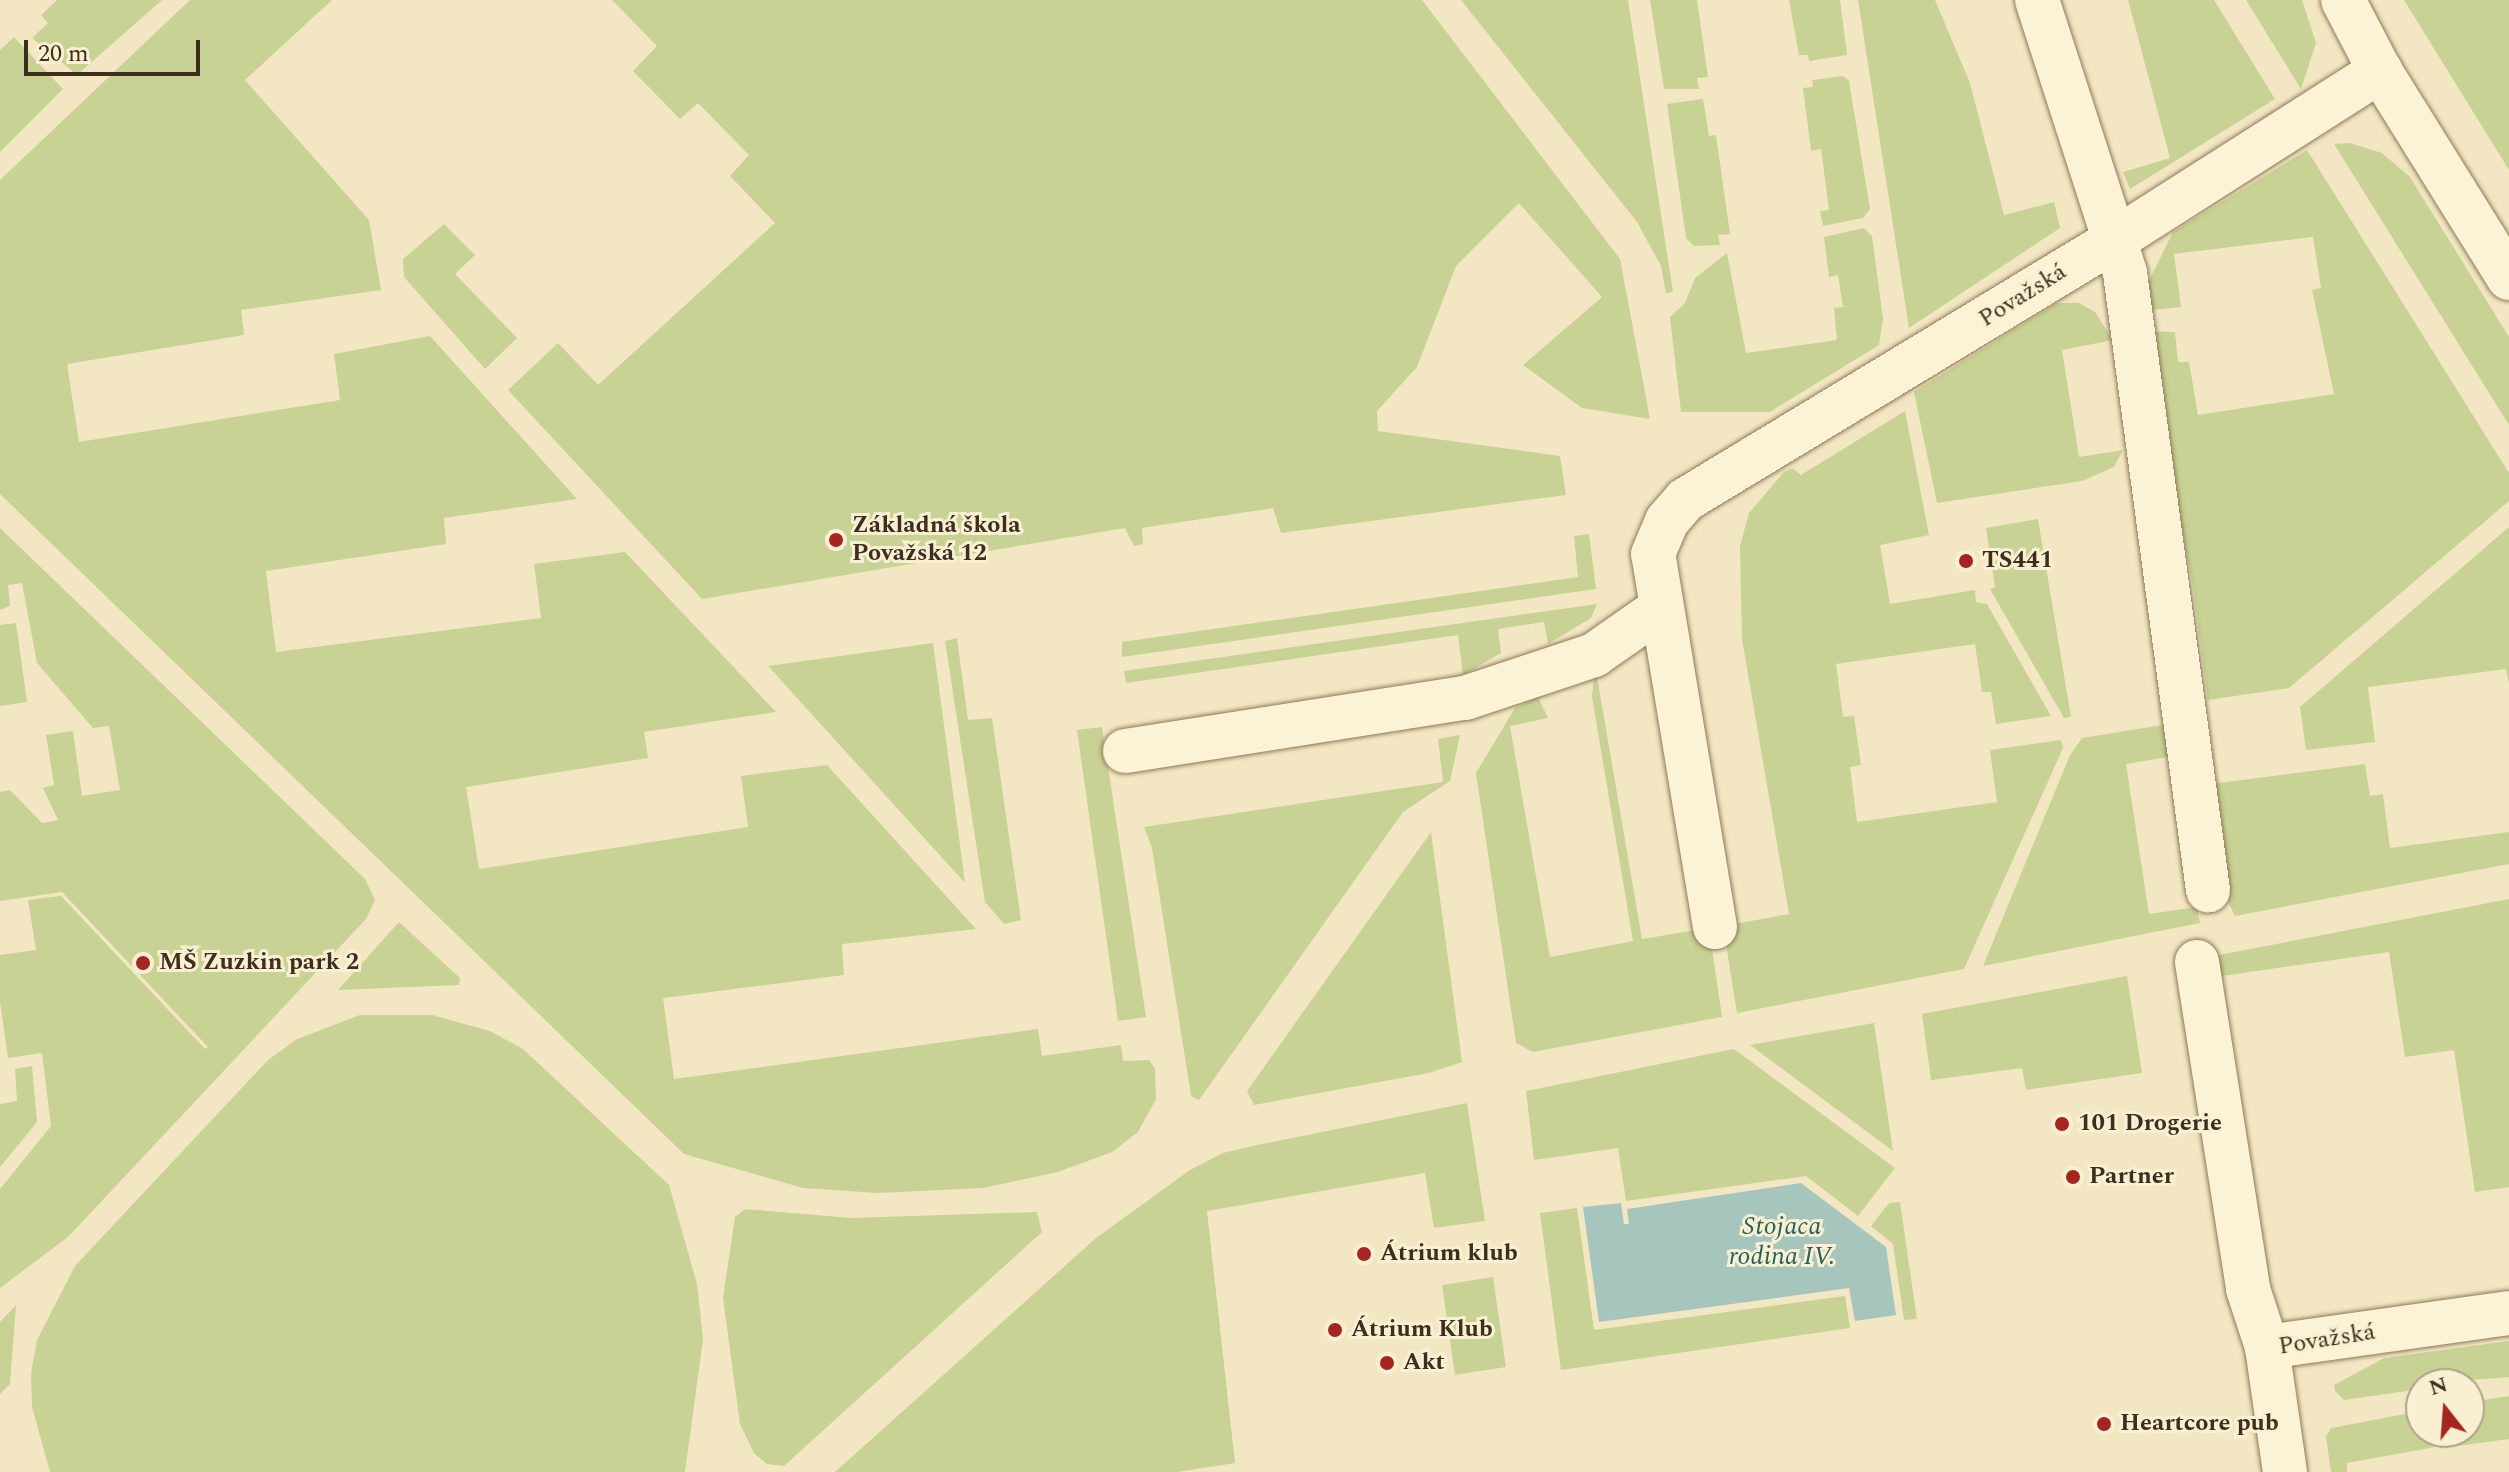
<!DOCTYPE html>
<html>
<head>
<meta charset="utf-8">
<style>
  body { margin:0 }
  #map { position:relative; width:2509px; height:1472px; overflow:hidden; background:#f3e7c3; font-family:Spectral,serif }
  div>[style] { position:absolute }
  .green>* { inset:0; background:#c8d295 }
  .water>* { inset:0; background:#a5c5bd }
  .roads { filter:drop-shadow(0 0 2px #8f7857) drop-shadow(0 0 2px #8f7857) }
  .minor>* { height:44px; margin:-22px; padding:0 22px; transform-origin:22px; border-radius:22px; background:#fcf3d7 }
  .dots>* { width:22px; height:22px; translate:-50% -50%; box-sizing:border-box; border:4px solid #f9f0d3; border-radius:50% }
  span { translate:-50% -50%; white-space:nowrap; text-align:center; line-height:1.15; -webkit-text-stroke:6px #f9f0d3; paint-order:stroke }
  .street-label { font-size:24px; color:#3d2e1d }
  .poi-label { font-size:24px; color:#3d2e1d; font-weight:700 }
  .left { translate:0 -50%; text-align:left }
  .water-label { font-size:26px; color:#2b5f5e; font-style:italic }
  .north { position:absolute; left:2405px; top:1368px; width:80px; height:80px; box-sizing:border-box; background:#f9f0d3; border:2px solid #aea28a; border-radius:50%; rotate:343deg; font-size:22px; font-weight:700; line-height:32px; text-align:center; color:#3d2e1d }
  .north::after { content:''; display:block; margin:auto; width:28px; height:36px; background:#a52621; clip-path:polygon(50% 0,100% 100%,50% 72%,0 100%) }
  .scale { position:absolute; left:24px; top:40px; width:176px; height:36px; box-sizing:border-box; border:4px solid #3d2e1d; border-top:0; padding-left:10px; font-size:24px; line-height:28px; white-space:nowrap; color:#3d2e1d; -webkit-text-stroke:6px #f9f0d3; paint-order:stroke }
</style>
</head>
<body>
<div id="map">
  <div class="green">
    <div style="clip-path:polygon(57px 0,162px 0,77px 75px,32px 38px,48px 23px,41px 15px)"></div>
    <div style="clip-path:polygon(190px 0,332px 0,245px 80px,369px 220px,381px 290px,241px 310px,244px 335px,67px 364px,79px 442px,340px 400px,334px 354px,430px 336px,577px 499px,444px 518px,446px 544px,266px 571px,276px 652px,541px 618px,534px 564px,625px 552px,776px 712px,644px 732px,648px 758px,466px 787px,479px 869px,748px 827px,741px 776px,827px 765px,976px 929px,842px 944px,844px 975px,663px 998px,674px 1079px,1038px 1029px,1042px 1056px,1121px 1045px,1123px 1061px,1149px 1060px,1155px 1069px,1156px 1099px,1138px 1132px,1112px 1152px,1058px 1172px,983px 1188px,878px 1193px,803px 1188px,684px 1154px,0 494px,0 180px)"></div>
    <div style="clip-path:polygon(612px 0,1422px 0,1620px 259px,1650px 419px,1582px 408px,1523px 365px,1602px 297px,1519px 203px,1456px 266px,1417px 367px,1377px 411px,1378px 431px,1560px 456px,1566px 495px,1281px 533px,1273px 508px,1142px 528px,1143px 544px,1134px 546px,1125px 528px,702px 599px,508px 390px,558px 343px,598px 385px,775px 223px,730px 176px,749px 155px,698px 103px,680px 119px,633px 71px,657px 46px)"></div>
    <div style="clip-path:polygon(1461px 0,1628px 0,1673px 292px,1666px 293px,1661px 266px,1637px 222px)"></div>
    <div style="clip-path:polygon(1650px 0,1697px 0,1708px 77px,1697px 78px,1699px 89px,1664px 89px)"></div>
    <div style="clip-path:polygon(1789px 0,1840px 0,1847px 55px,1809px 61px,1808px 55px,1799px 55px)"></div>
    <div style="clip-path:polygon(1858px 0,1935px 0,1970px 83px,2004px 215px,2054px 202px,2060px 228px,1909px 328px)"></div>
    <div style="clip-path:polygon(2128px 0,2214px 0,2275px 99px,2130px 189px,2123px 172px,2170px 158px)"></div>
    <div style="clip-path:polygon(2246px 0,2302px 0,2316px 43px,2301px 89px)"></div>
    <div style="clip-path:polygon(2404px 0,2509px 0,2509px 170px,2412px 13px)"></div>
    <div style="clip-path:polygon(14px 37px,63px 89px,0 152px,0 50px)"></div>
    <div style="clip-path:polygon(1843px 76px,1849px 81px,1870px 209px,1863px 218px,1823px 226px,1820px 211px,1829px 210px,1821px 149px,1811px 151px,1803px 88px,1813px 87px,1812px 80px)"></div>
    <div style="clip-path:polygon(1703px 99px,1709px 136px,1716px 135px,1730px 234px,1718px 235px,1720px 245px,1694px 246px,1686px 238px,1667px 104px)"></div>
    <div style="clip-path:polygon(2350px 143px,2382px 153px,2410px 177px,2509px 337px,2509px 425px,2334px 144px)"></div>
    <div style="clip-path:polygon(2307px 150px,2509px 473px,2509px 501px,2289px 688px,2208px 700px,2192px 580px,2142px 331px,2175px 332px,2178px 362px,2189px 362px,2198px 415px,2334px 394px,2312px 290px,2321px 288px,2313px 237px,2174px 254px,2181px 307px,2142px 311px,2144px 291px,2173px 232px)"></div>
    <div style="clip-path:polygon(444px 224px,475px 255px,455px 274px,517px 338px,485px 369px,404px 277px,403px 259px)"></div>
    <div style="clip-path:polygon(1864px 228px,1872px 236px,1883px 319px,1879px 345px,1770px 412px,1681px 412px,1670px 317px,1685px 303px,1695px 278px,1727px 253px,1746px 353px,1837px 340px,1834px 308px,1843px 307px,1838px 275px,1829px 277px,1824px 237px)"></div>
    <div style="clip-path:polygon(2057px 303px,2079px 303px,2095px 312px,2113px 340px,2062px 350px,2079px 457px,2123px 450px,2114px 467px,2082px 481px,1937px 503px,1914px 392px)"></div>
    <div style="clip-path:polygon(1905px 411px,1929px 535px,1880px 545px,1890px 604px,1975px 590px,1976px 602px,1987px 604px,2051px 716px,1996px 724px,1991px 692px,1982px 692px,1975px 644px,1836px 664px,1843px 717px,1854px 716px,1861px 765px,1850px 767px,1857px 822px,1997px 802px,1990px 750px,2061px 740px,2063px 748px,1964px 969px,1737px 1013px,1723px 926px,1789px 914px,1742px 639px,1740px 546px,1749px 513px,1784px 472px,1792px 468px,1801px 475px)"></div>
    <div style="clip-path:polygon(2038px 519px,2071px 717px,2064px 718px,1990px 589px,1995px 587px,1986px 528px)"></div>
    <div style="clip-path:polygon(2509px 527px,2509px 684px,2506px 669px,2368px 687px,2375px 742px,2306px 750px,2300px 707px)"></div>
    <div style="clip-path:polygon(0 528px,365px 879px,375px 900px,366px 919px,68px 1237px,0 1288px,0 1189px,51px 1126px,42px 1053px,8px 1058px,0 1002px,0 955px,36px 950px,28px 900px,61px 896px,205px 1049px,208px 1047px,62px 892px,0 901px,0 792px,10px 790px,42px 823px,58px 820px,43px 788px,54px 785px,46px 735px,73px 731px,82px 796px,120px 790px,109px 726px,93px 728px,37px 663px,22px 583px,8px 585px,10px 606px,0 610px)"></div>
    <div style="clip-path:polygon(1589px 534px,1596px 589px,1122px 657px,1122px 642px,1578px 577px,1574px 536px)"></div>
    <div style="clip-path:polygon(1597px 604px,1591px 618px,1548px 644px,1544px 622px,1498px 629px,1501px 653px,1463px 675px,1458px 635px,1126px 683px,1124px 671px)"></div>
    <div style="clip-path:polygon(16px 623px,27px 702px,0 706px,0 625px)"></div>
    <div style="clip-path:polygon(957px 638px,968px 720px,992px 718px,1021px 920px,1004px 924px,985px 902px,945px 641px)"></div>
    <div style="clip-path:polygon(933px 643px,965px 883px,768px 666px)"></div>
    <div style="clip-path:polygon(1595px 665px,1642px 939px,1709px 928px,1722px 1017px,1533px 1052px,1516px 1043px,1476px 773px,1515px 708px,1538px 697px,1548px 718px,1510px 726px,1550px 957px,1633px 941px,1592px 697px)"></div>
    <div style="clip-path:polygon(2169px 724px,2174px 756px,2126px 764px,2149px 914px,2197px 907px,2200px 923px,1983px 966px,2070px 755px,2082px 738px)"></div>
    <div style="clip-path:polygon(1102px 727px,1146px 1017px,1118px 1021px,1077px 730px)"></div>
    <div style="clip-path:polygon(1460px 735px,1450px 781px,1403px 812px,1199px 1100px,1191px 1096px,1152px 848px,1144px 827px,1443px 782px,1438px 739px)"></div>
    <div style="clip-path:polygon(2365px 764px,2370px 796px,2383px 794px,2390px 848px,2509px 832px,2509px 864px,2235px 916px,2228px 902px,2212px 784px)"></div>
    <div style="clip-path:polygon(1431px 832px,1462px 1062px,1429px 1073px,1254px 1105px,1247px 1091px)"></div>
    <div style="clip-path:polygon(2509px 899px,2509px 1187px,2475px 1192px,2454px 1050px,2405px 1057px,2389px 952px,2215px 977px,2213px 960px,2219px 955px)"></div>
    <div style="clip-path:polygon(399px 922px,460px 978px,459px 985px,338px 990px)"></div>
    <div style="clip-path:polygon(2127px 976px,2142px 1073px,2026px 1090px,2022px 1068px,1931px 1080px,1922px 1014px)"></div>
    <div style="clip-path:polygon(360px 1015px,432px 1015px,490px 1031px,523px 1049px,669px 1185px,697px 1284px,703px 1339px,685px 1472px,50px 1472px,32px 1407px,31px 1373px,37px 1340px,75px 1266px,268px 1060px,297px 1039px)"></div>
    <div style="clip-path:polygon(1874px 1023px,1893px 1151px,1750px 1045px)"></div>
    <div style="clip-path:polygon(1734px 1049px,1895px 1168px,1858px 1216px,1806px 1176px,1626px 1201px,1618px 1148px,1534px 1160px,1526px 1091px)"></div>
    <div style="clip-path:polygon(32px 1066px,37px 1122px,0 1167px,0 1104px,17px 1101px,15px 1069px)"></div>
    <div style="clip-path:polygon(1467px 1103px,1485px 1221px,1434px 1228px,1425px 1173px,1207px 1211px,1235px 1463px,1177px 1472px,835px 1472px,1096px 1238px,1190px 1170px,1223px 1153px,1257px 1145px)"></div>
    <div style="clip-path:polygon(1900px 1202px,1917px 1319px,1904px 1320px,1893px 1244px,1871px 1226px,1889px 1203px)"></div>
    <div style="clip-path:polygon(1577px 1208px,1594px 1330px,1845px 1296px,1850px 1328px,1561px 1370px,1540px 1213px)"></div>
    <div style="clip-path:polygon(745px 1209px,851px 1218px,1037px 1212px,1042px 1232px,784px 1466px,767px 1464px,754px 1453px,740px 1424px,723px 1298px,735px 1217px)"></div>
    <div style="clip-path:polygon(1493px 1277px,1506px 1367px,1455px 1375px,1442px 1285px)"></div>
    <div style="clip-path:polygon(16px 1305px,10px 1384px,0 1394px,0 1322px)"></div>
    <div style="clip-path:polygon(2509px 1341px,2509px 1377px,2421px 1384px,2421px 1389px,2344px 1400px,2335px 1391px,2334px 1385px,2384px 1358px)"></div>
    <div style="clip-path:polygon(2509px 1396px,2509px 1439px,2457px 1446px,2455px 1432px,2469px 1432px,2469px 1402px)"></div>
    <div style="clip-path:polygon(2421px 1411px,2421px 1432px,2443px 1432px,2446px 1445px,2347px 1463px,2347px 1472px,2331px 1472px,2326px 1437px,2331px 1428px)"></div>
  </div>
  <div class="water">
    <div style="clip-path:polygon(1801px 1183px,1886px 1247px,1896px 1315px,1855px 1321px,1849px 1288px,1599px 1322px,1583px 1207px,1621px 1203px,1624px 1224px,1629px 1224px,1627px 1209px)"></div>
  </div>
  <div class="roads">
    <div class="minor">
      <div style="left:2037px;top:0;width:287px;rotate:72.1deg"></div>
      <div style="left:2125px;top:273px;width:623px;rotate:82.34deg"></div>
      <div style="left:2343px;top:0;width:80px;rotate:62.5deg"></div>
      <div style="left:2380px;top:71px;width:244px;rotate:58.1deg"></div>
      <div style="left:1125px;top:751px;width:344px;rotate:-8.9deg"></div>
      <div style="left:1465px;top:698px;width:136px;rotate:-18.4deg"></div>
      <div style="left:1594px;top:655px;width:80px;rotate:-34.9deg"></div>
      <div style="left:1715px;top:927px;width:378px;rotate:-99.4deg"></div>
      <div style="left:1653px;top:554px;width:36px;rotate:-67deg"></div>
      <div style="left:1667px;top:521px;width:28px;rotate:-49deg"></div>
      <div style="left:1685px;top:500px;width:500px;rotate:-31.18deg"></div>
      <div style="left:2113px;top:241px;width:317px;rotate:-32.5deg"></div>
      <div style="left:2197px;top:962px;width:331px;rotate:81.1deg"></div>
      <div style="left:2248px;top:1289px;width:61px;rotate:71.9deg"></div>
      <div style="left:2285px;top:1472px;width:126px;rotate:-98.2deg"></div>
      <div style="left:2267px;top:1347px;width:244px;rotate:-8deg"></div>
    </div>
  </div>
  <div class="dots">
    <div style="left:836px;top:540px;background:#a52621"></div>
    <div style="left:1966px;top:561px;background:#a52621"></div>
    <div style="left:143px;top:963px;background:#a52621"></div>
    <div style="left:2062px;top:1124px;background:#a52621"></div>
    <div style="left:2073px;top:1177px;background:#a52621"></div>
    <div style="left:1364px;top:1254px;background:#a52621"></div>
    <div style="left:1335px;top:1330px;background:#a52621"></div>
    <div style="left:1387px;top:1363px;background:#a52621"></div>
    <div style="left:2104px;top:1424px;background:#a52621"></div>
  </div>
  <div class="street-label">
    <span style="left:2023px;top:296px;rotate:-32deg">Považská</span>
    <span style="left:2327px;top:1340px;rotate:-9deg">Považská</span>
  </div>
  <div class="poi-label">
    <span class="left" style="left:852px;top:540px">Základná škola<br>Považská 12</span>
    <span class="left" style="left:1982px;top:561px">TS441</span>
    <span class="left" style="left:159px;top:963px">MŠ Zuzkin park 2</span>
    <span class="left" style="left:2078px;top:1124px">101 Drogerie</span>
    <span class="left" style="left:2089px;top:1177px">Partner</span>
    <span class="left" style="left:1380px;top:1254px">Átrium klub</span>
    <span class="left" style="left:1351px;top:1330px">Átrium Klub</span>
    <span class="left" style="left:1403px;top:1363px">Akt</span>
    <span class="left" style="left:2120px;top:1424px">Heartcore pub</span>
  </div>
  <div class="water-label">
    <span style="left:1782px;top:1242px">Stojaca<br>rodina IV.</span>
  </div>
  <div class="north">N</div>
  <div class="scale">20 m</div>
</div>
</body>
</html>
